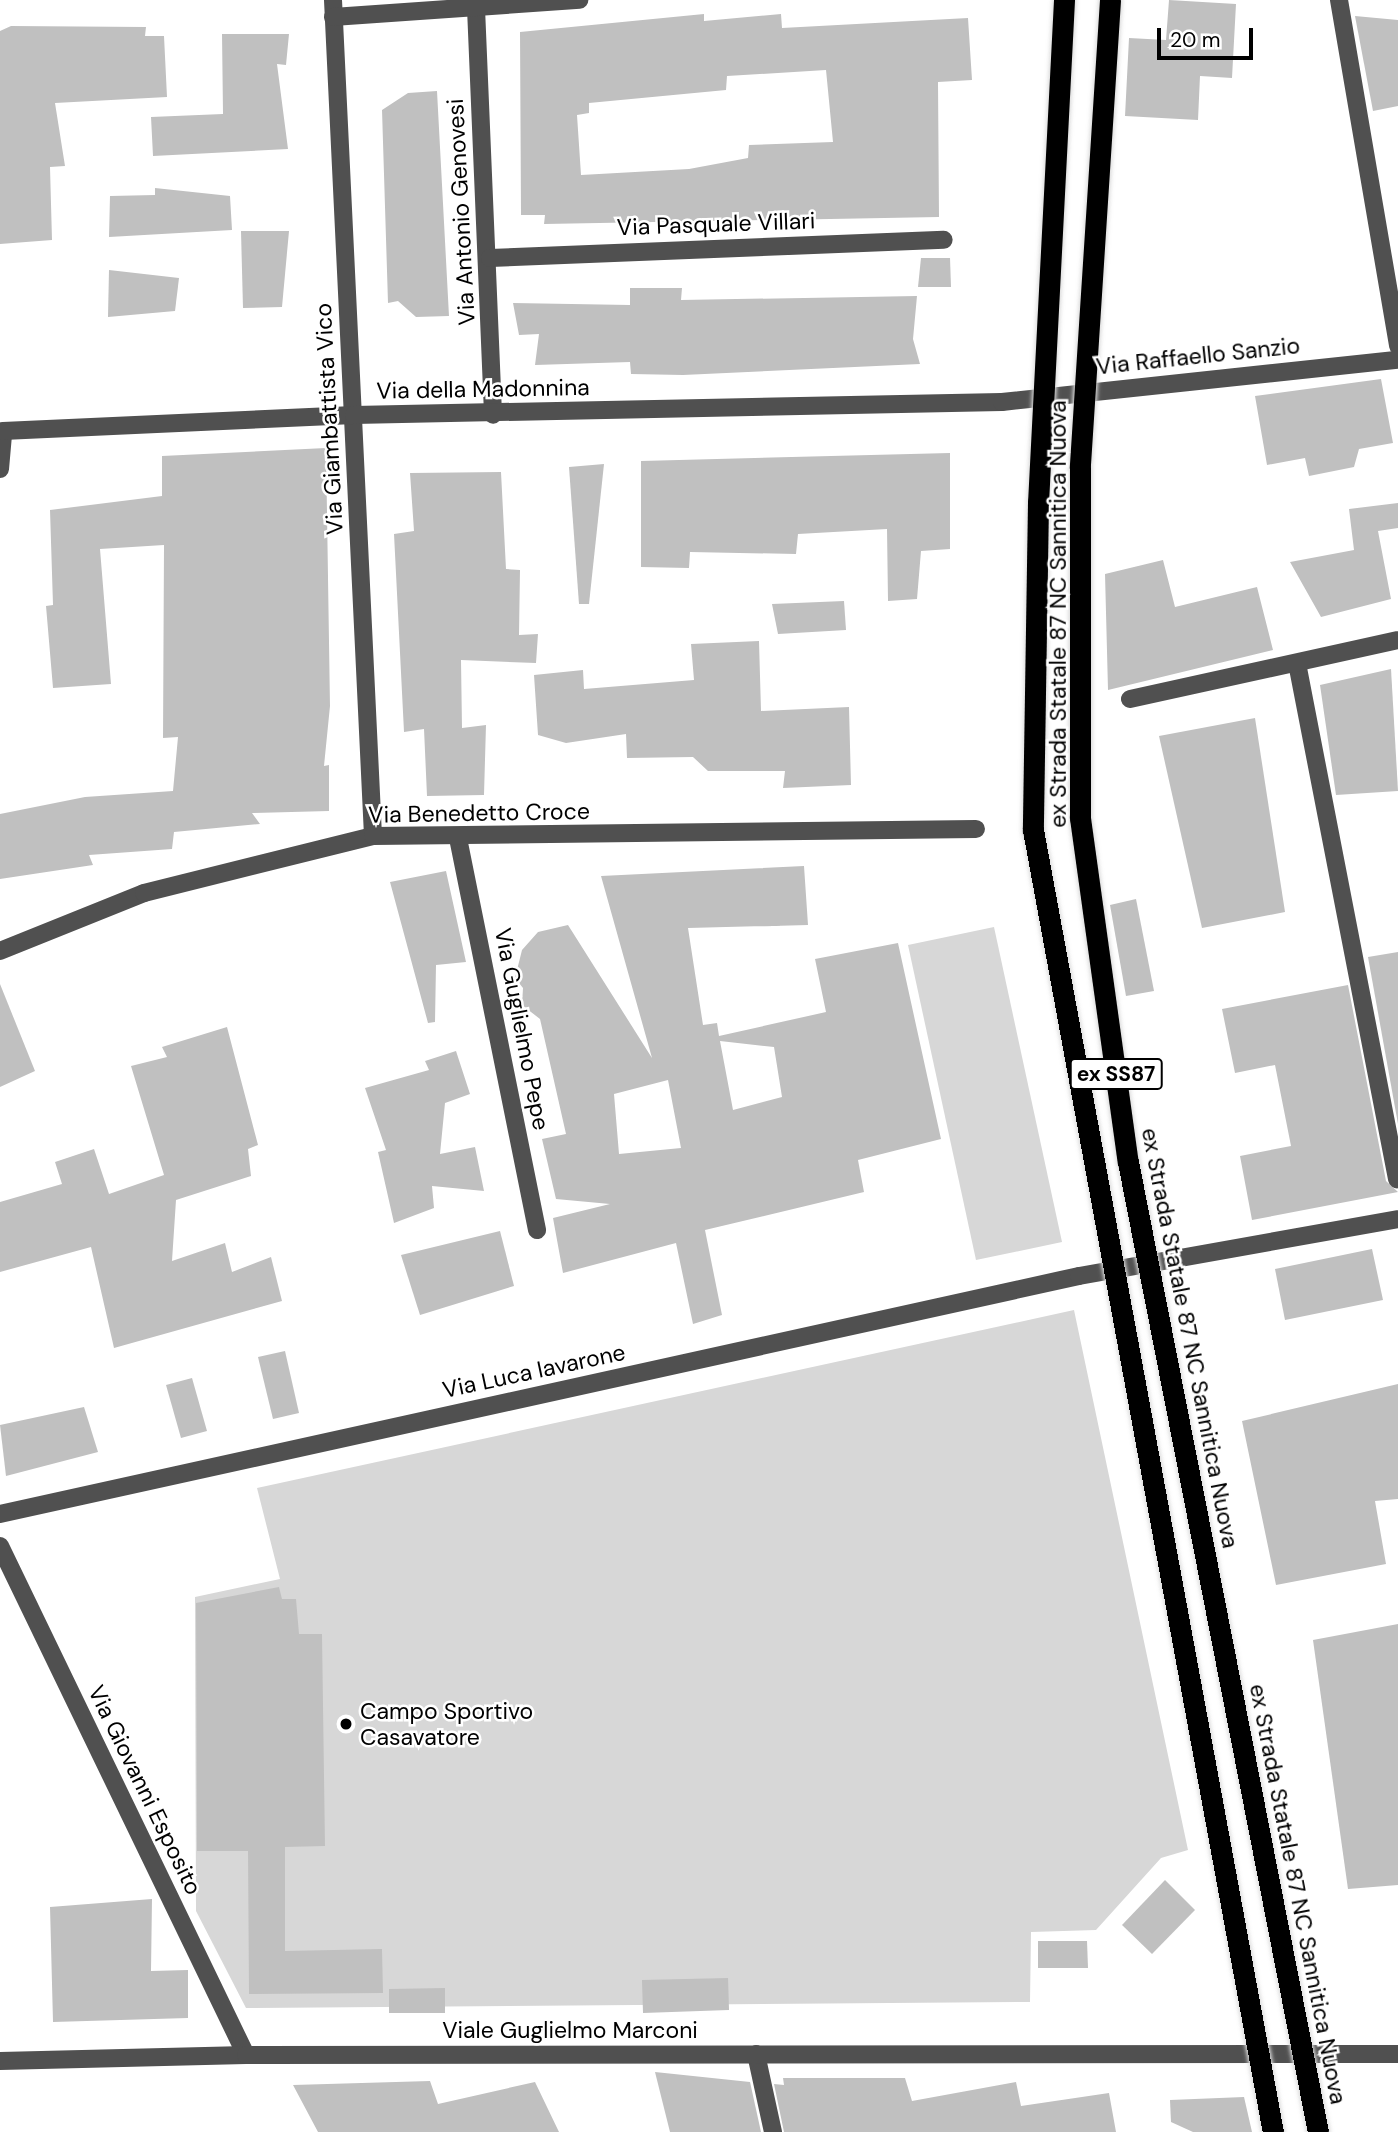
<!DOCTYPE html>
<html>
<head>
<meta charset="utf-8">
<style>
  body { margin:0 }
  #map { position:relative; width:1398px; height:2132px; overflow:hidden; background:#fff; font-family:"DM Sans",sans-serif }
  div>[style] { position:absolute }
  .green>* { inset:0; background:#d7d7d7 }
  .building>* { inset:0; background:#c0c0c0 }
  .minor>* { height:18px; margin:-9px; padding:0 9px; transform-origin:9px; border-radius:9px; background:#505050 }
  .bridges { filter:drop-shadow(0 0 2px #dbdbdb) drop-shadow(0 0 2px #dbdbdb) }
  .highway-bridge>* { height:21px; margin:-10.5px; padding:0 10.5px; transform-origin:10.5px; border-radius:10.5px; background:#000 }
  .dots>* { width:19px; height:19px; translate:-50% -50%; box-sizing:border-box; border:4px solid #fff; border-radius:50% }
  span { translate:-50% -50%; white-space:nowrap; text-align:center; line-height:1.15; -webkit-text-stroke:5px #fff; paint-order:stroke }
  .shield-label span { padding:2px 5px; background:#fff; border:2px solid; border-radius:5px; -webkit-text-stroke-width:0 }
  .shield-label { font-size:21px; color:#000; font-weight:700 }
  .street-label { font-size:23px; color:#000 }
  .poi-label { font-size:23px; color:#000 }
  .left { translate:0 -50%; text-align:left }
  .scale { position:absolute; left:1157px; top:28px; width:96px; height:32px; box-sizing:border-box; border:4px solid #000; border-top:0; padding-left:9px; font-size:21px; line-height:24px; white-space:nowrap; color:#000; -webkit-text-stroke:5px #fff; paint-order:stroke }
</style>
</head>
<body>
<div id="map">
  <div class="green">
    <div style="clip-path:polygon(994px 927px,1062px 1242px,976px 1260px,908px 945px)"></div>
    <div style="clip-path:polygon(1074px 1310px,1188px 1850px,1161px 1858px,1096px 1930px,1031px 1932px,1030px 2002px,246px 2008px,196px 1911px,195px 1597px,280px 1579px,257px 1488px)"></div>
  </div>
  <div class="building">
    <div style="clip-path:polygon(1169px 0,1236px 4px,1232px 78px,1200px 76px,1198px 120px,1125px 116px,1129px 38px,1166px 40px)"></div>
    <div style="clip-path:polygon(evenodd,704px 14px,704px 21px,781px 14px,782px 28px,968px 18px,972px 80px,938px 82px,939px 217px,544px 224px,545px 215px,521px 215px,520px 32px,704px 14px,826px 70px,833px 142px,749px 145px,748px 158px,689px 169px,581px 175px,577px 115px,589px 113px,589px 103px,726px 90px,727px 76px,826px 70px)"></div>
    <div style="clip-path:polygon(1355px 16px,1398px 20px,1398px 106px,1373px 111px)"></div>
    <div style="clip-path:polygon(11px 26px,146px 27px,145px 36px,164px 36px,167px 97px,55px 103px,65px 166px,50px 167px,52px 240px,0 244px,0 31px)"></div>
    <div style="clip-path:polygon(222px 34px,289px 34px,286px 65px,277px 64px,288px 149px,153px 156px,151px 117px,223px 114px)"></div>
    <div style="clip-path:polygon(437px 91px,449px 316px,416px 317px,398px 301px,388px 303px,382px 110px,408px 93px)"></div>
    <div style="clip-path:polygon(155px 188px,230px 196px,232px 230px,109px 237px,110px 196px,155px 195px)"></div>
    <div style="clip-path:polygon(241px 231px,289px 231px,282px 307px,243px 308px)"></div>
    <div style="clip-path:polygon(921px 258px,950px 258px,951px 287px,918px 287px)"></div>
    <div style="clip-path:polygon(109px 270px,179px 278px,175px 311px,108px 317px)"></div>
    <div style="clip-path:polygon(630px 288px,682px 288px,681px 300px,917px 296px,913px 339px,920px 364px,683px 375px,631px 374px,630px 362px,535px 365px,539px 334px,519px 335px,513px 303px,630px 305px)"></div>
    <div style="clip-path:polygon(1381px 379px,1393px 443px,1359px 449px,1354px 467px,1309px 476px,1305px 458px,1267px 465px,1255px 396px)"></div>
    <div style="clip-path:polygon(326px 448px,330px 706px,324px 766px,329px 765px,329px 811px,252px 813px,260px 824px,174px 832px,172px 849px,89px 855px,93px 865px,0 879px,0 814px,85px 797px,173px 791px,178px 737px,163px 738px,164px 545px,100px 549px,111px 684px,53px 688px,46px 606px,53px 605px,50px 510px,162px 496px,162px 456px)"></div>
    <div style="clip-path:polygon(950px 453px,950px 549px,921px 551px,917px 599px,888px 601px,887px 529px,798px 534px,796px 554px,690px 552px,689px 568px,641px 567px,641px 461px)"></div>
    <div style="clip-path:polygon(604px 464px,589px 604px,579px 604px,569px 467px)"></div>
    <div style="clip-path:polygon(501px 472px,506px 569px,520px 570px,519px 635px,538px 634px,536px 663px,461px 660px,462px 728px,486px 725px,484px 795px,427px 796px,424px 729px,404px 732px,394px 534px,414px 531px,410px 473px)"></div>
    <div style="clip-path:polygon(1398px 503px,1398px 528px,1378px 531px,1391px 599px,1321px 617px,1290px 562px,1354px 550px,1349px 509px)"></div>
    <div style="clip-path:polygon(1163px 560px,1175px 607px,1257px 587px,1273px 650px,1108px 690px,1105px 574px)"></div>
    <div style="clip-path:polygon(844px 601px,846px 630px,778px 634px,772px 604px)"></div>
    <div style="clip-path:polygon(759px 641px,761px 711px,849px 707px,851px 785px,783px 788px,785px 771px,708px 771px,693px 757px,627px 758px,626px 734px,566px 743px,538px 735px,534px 675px,583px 670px,584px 689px,694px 680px,691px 644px)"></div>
    <div style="clip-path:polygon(1391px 669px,1398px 791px,1336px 795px,1320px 685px)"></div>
    <div style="clip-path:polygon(1255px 718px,1285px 912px,1202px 928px,1159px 736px)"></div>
    <div style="clip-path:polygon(evenodd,804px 866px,808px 925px,688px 928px,703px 1025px,717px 1023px,719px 1036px,826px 1012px,815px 959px,898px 943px,941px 1139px,858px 1160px,864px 1192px,705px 1230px,722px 1315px,693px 1324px,676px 1243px,563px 1273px,553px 1218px,610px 1204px,556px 1199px,542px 1139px,566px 1134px,540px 1019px,522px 1005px,523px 988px,515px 978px,522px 950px,538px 932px,568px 925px,652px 1058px,601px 876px,804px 866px,720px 1041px,774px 1047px,782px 1097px,733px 1110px,720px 1041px,804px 866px,668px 1080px,681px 1148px,619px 1154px,614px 1094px,668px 1080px)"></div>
    <div style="clip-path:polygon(446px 871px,466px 962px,436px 965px,435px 1022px,428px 1023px,390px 882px)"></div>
    <div style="clip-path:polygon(1136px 899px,1154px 991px,1126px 996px,1110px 905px)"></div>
    <div style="clip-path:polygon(1398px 952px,1398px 1124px,1368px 957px)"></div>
    <div style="clip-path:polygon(0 984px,35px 1071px,0 1087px)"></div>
    <div style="clip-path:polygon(1348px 985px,1386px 1181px,1398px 1192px,1252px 1220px,1240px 1156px,1291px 1146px,1275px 1065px,1235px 1073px,1222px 1009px)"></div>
    <div style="clip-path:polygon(227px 1027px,258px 1145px,248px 1149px,251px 1176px,176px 1200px,172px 1261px,225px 1243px,232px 1272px,271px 1257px,282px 1301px,114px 1348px,91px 1247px,0 1272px,0 1202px,62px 1184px,55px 1162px,94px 1149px,109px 1194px,164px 1175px,131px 1066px,167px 1057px,162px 1047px)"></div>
    <div style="clip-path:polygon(456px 1051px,470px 1094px,445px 1103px,440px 1154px,475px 1147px,484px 1191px,432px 1186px,434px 1208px,394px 1223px,378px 1152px,386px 1150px,365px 1088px,429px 1070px,425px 1061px)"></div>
    <div style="clip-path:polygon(500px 1231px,514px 1286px,420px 1315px,401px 1255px)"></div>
    <div style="clip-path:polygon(1372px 1249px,1383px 1300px,1285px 1320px,1275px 1269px)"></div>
    <div style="clip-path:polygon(285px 1351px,299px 1413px,273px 1419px,258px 1357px)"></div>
    <div style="clip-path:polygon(192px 1378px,207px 1431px,181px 1438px,166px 1385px)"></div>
    <div style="clip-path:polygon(1398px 1384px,1398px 1499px,1375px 1501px,1386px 1564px,1276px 1585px,1242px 1421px)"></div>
    <div style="clip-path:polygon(84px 1407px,98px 1452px,6px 1476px,0 1425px)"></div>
    <div style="clip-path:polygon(279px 1587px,282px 1599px,296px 1599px,299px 1634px,322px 1634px,325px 1846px,285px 1847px,285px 1951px,382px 1949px,383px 1993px,249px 1994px,248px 1851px,197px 1851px,196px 1603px)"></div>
    <div style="clip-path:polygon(1398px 1624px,1398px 1885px,1348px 1889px,1313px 1640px)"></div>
    <div style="clip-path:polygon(1165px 1880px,1195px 1910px,1152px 1954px,1122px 1925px)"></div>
    <div style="clip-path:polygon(152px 1899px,151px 1971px,188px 1970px,188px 2018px,53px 2022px,50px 1907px)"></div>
    <div style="clip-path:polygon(1038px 1941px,1087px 1941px,1088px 1968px,1038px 1968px)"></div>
    <div style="clip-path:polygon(728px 1978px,729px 2010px,643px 2013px,642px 1980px)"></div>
    <div style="clip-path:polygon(445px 1988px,445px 2013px,389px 2013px,389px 1989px)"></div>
    <div style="clip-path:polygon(655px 2072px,750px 2082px,761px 2132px,670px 2132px)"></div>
    <div style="clip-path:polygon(783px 2078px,905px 2078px,912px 2101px,1016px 2082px,1021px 2106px,1109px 2093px,1116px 2132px,784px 2132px,774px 2084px,784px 2085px)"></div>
    <div style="clip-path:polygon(430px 2081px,438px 2104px,535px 2082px,559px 2132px,318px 2132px,293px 2085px)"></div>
    <div style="clip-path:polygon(1244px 2097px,1252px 2132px,1193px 2132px,1171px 2122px,1170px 2100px)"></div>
  </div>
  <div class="minor">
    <div style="left:333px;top:0;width:837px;rotate:87.26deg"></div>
    <div style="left:1339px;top:0;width:351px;rotate:80.3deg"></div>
    <div style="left:476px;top:8px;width:407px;rotate:87.6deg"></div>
    <div style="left:333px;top:17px;width:247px;rotate:-4deg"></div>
    <div style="left:490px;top:258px;width:454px;rotate:-2.3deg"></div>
    <div style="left:0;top:469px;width:38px;rotate:-85deg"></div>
    <div style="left:3px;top:431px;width:351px;rotate:-2.6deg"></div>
    <div style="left:354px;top:415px;width:648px;rotate:-1.15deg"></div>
    <div style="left:1002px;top:402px;width:398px;rotate:-6.1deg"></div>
    <div style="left:1297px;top:663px;width:526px;rotate:79.03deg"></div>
    <div style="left:1130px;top:699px;width:274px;rotate:-12.4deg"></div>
    <div style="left:458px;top:838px;width:400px;rotate:78.6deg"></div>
    <div style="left:0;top:951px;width:155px;rotate:-21.9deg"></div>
    <div style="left:144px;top:893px;width:236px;rotate:-14deg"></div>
    <div style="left:373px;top:836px;width:603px;rotate:-0.67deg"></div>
    <div style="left:0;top:1514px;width:1105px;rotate:-12.44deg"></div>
    <div style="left:1079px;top:1276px;width:324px;rotate:-10.1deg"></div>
    <div style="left:0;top:1546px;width:565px;rotate:64.21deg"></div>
    <div style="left:756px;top:2054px;width:80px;rotate:77.7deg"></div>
    <div style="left:0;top:2061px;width:246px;rotate:-1.4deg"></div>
    <div style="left:246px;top:2055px;width:1152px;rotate:-0.05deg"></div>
  </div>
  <div class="bridges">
    <div class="highway-bridge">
      <div style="left:1064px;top:0;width:503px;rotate:92.96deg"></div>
      <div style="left:1038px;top:502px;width:328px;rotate:90.9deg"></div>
      <div style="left:1033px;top:830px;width:1324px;rotate:79.56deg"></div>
      <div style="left:1110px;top:0;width:469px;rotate:93.7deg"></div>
      <div style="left:1080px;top:468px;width:350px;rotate:90deg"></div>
      <div style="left:1080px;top:818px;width:347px;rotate:82.1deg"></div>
      <div style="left:1128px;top:1162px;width:988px;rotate:78.92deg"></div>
    </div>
  </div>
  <div class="dots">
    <div style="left:346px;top:1724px;background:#000"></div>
  </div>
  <div class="shield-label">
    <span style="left:1116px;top:1074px">ex SS87</span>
  </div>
  <div class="street-label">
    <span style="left:461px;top:212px;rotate:-93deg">Via Antonio Genovesi</span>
    <span style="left:716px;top:224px;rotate:-2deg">Via Pasquale Villari</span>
    <span style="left:1198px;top:356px;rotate:-6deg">Via Raffaello Sanzio</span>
    <span style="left:483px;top:389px;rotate:-1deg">Via della Madonnina</span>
    <span style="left:329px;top:419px;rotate:-93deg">Via Giambattista Vico</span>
    <span style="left:1058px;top:614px;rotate:-90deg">ex Strada Statale 87 NC Sannitica Nuova</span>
    <span style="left:479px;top:813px;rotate:-1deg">Via Benedetto Croce</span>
    <span style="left:522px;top:1029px;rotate:79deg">Via Guglielmo Pepe</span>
    <span style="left:1190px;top:1338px;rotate:79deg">ex Strada Statale 87 NC Sannitica Nuova</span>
    <span style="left:534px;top:1371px;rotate:-12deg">Via Luca Iavarone</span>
    <span style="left:145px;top:1790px;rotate:64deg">Via Giovanni Esposito</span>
    <span style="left:1298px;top:1894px;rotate:79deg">ex Strada Statale 87 NC Sannitica Nuova</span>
    <span style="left:570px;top:2030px">Viale Guglielmo Marconi</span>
  </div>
  <div class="poi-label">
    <span class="left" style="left:360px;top:1724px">Campo Sportivo<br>Casavatore</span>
  </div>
  <div class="scale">20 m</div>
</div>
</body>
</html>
